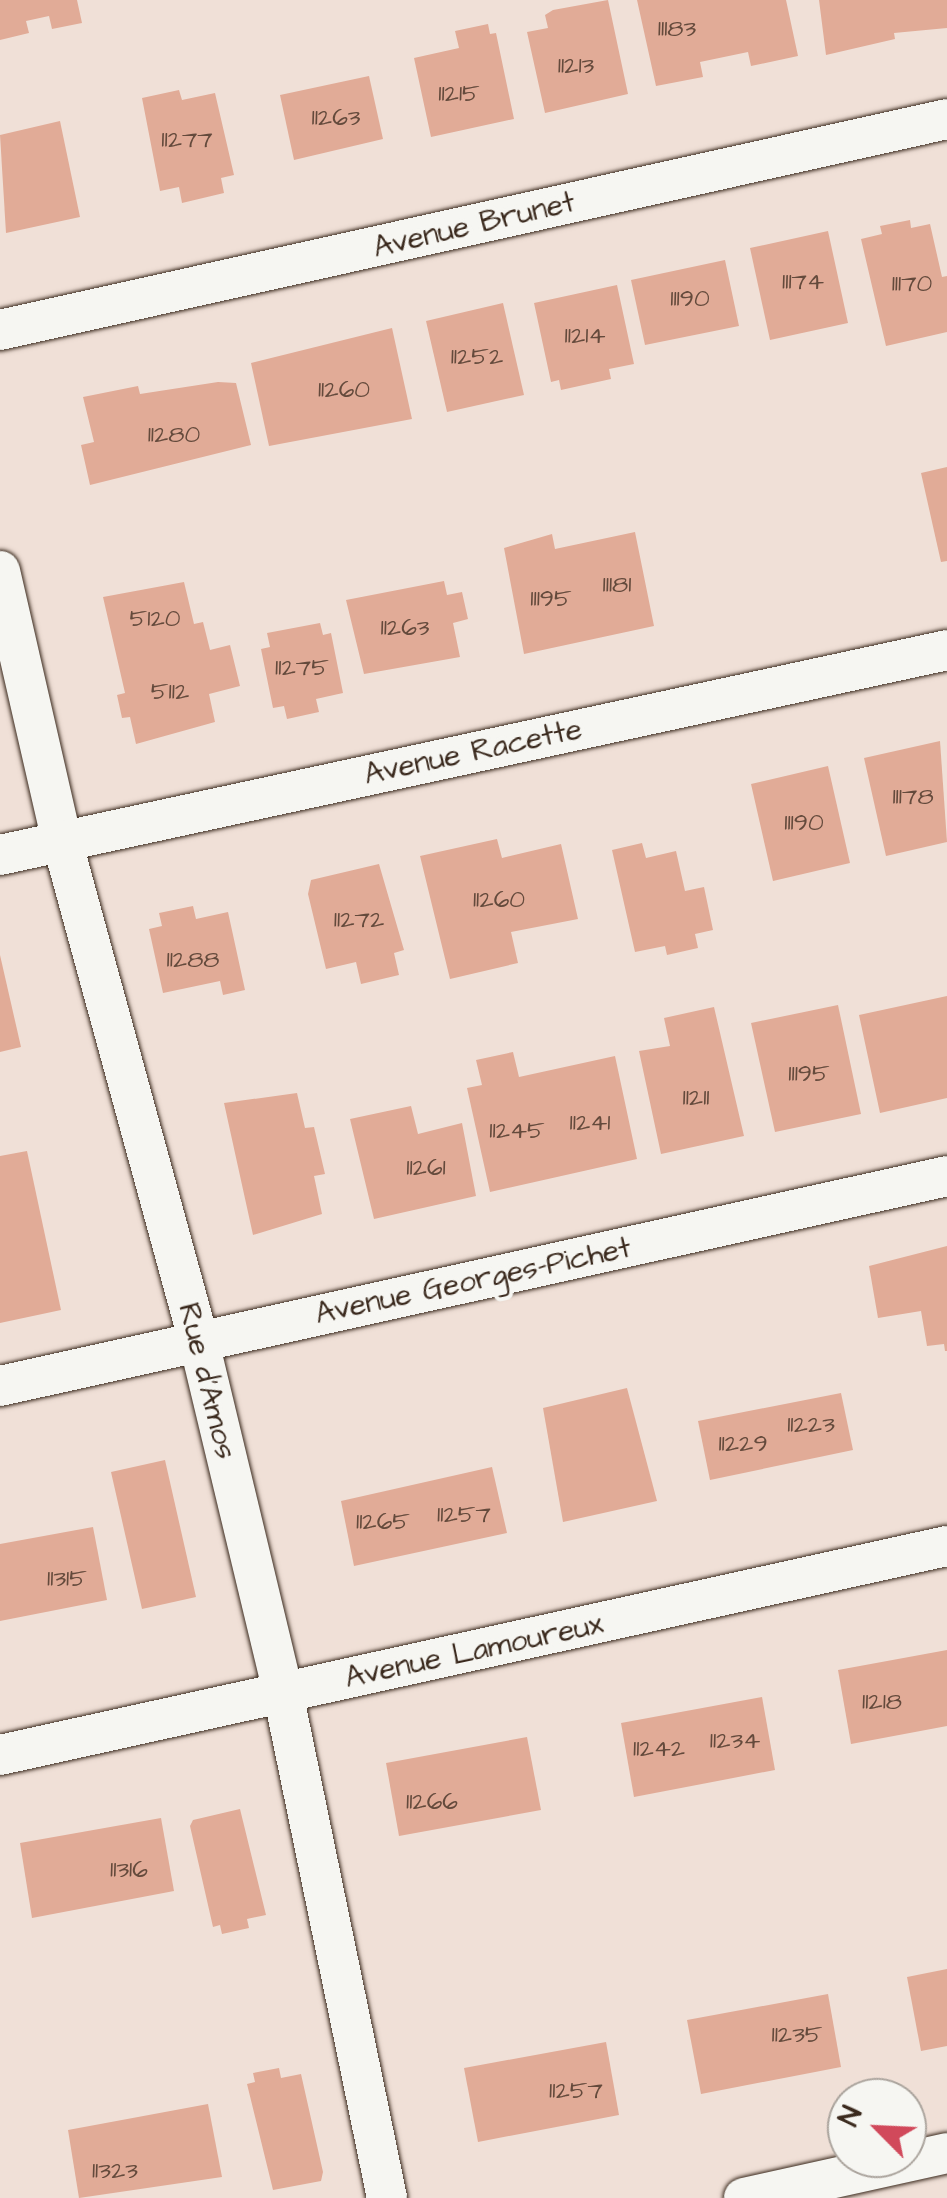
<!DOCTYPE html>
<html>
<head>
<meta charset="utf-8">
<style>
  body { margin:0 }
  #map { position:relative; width:947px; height:2198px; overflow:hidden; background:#f0e0d7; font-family:"Architects Daughter",sans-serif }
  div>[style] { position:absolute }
  .building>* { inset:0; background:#e1ab97 }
  .roads { filter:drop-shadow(0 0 2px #3b2a1e) drop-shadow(0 0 2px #3b2a1e) }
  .street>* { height:40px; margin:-20px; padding:0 20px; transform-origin:20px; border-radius:20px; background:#f6f6f2 }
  span { translate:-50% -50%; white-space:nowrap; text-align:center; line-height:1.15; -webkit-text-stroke:8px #f6f6f2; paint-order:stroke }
  .number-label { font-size:25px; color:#644a3c }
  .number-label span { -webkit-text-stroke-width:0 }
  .street-label { font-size:30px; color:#3b2a1e }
  .north { position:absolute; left:827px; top:2078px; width:100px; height:100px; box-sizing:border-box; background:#f6f6f2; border:2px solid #aba49d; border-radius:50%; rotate:294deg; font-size:28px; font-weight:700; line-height:40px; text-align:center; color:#3b2a1e }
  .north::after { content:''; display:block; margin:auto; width:35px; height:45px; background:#d1495b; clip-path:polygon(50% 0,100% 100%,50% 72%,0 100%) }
</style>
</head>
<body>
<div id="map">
  <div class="building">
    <div style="clip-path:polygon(0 0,77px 0,82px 23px,52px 29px,49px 16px,26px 21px,29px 33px,0 40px)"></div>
    <div style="clip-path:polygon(608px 0,628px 94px,545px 113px,527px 32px,548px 28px,545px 15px,553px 10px)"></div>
    <div style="clip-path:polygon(637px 0,786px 0,798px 56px,751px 66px,748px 52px,700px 62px,703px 77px,656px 86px)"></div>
    <div style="clip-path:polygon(819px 0,947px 0,947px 28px,894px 33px,895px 39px,826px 55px)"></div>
    <div style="clip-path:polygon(488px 24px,490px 34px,496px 33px,514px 119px,431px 137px,414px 58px,459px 48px,455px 31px)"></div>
    <div style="clip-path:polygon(369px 76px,383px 139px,294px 160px,280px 95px)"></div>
    <div style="clip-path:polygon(179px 90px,182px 100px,215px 93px,234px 175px,221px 178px,224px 193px,182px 203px,179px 187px,160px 191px,142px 98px)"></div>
    <div style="clip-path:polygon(60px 121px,80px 217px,6px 233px,0 135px)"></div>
    <div style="clip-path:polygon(910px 220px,911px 228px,930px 224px,942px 277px,947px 276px,947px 332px,886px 346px,861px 239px,882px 234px,880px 226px)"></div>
    <div style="clip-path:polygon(828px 231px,848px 323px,770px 340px,750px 248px)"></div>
    <div style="clip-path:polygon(725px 260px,739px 326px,645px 345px,631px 280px)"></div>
    <div style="clip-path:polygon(617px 285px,634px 364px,609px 369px,611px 379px,561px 390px,559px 380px,551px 382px,534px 303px)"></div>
    <div style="clip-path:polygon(503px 303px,524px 395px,447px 412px,426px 321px)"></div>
    <div style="clip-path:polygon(392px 328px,412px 419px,269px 446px,251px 363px)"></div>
    <div style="clip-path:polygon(218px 382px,236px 383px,251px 445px,90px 485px,81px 445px,94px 442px,83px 397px,138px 386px,140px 394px)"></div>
    <div style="clip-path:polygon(947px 467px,947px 561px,941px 562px,921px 473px)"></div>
    <div style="clip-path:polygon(635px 532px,654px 626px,524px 654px,504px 548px,552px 534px,555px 549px)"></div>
    <div style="clip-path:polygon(444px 581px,447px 595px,462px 592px,468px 619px,453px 623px,460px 657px,364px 674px,346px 600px)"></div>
    <div style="clip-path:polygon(184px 582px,194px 624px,203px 622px,210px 650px,230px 645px,240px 686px,209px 694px,215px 722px,136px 744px,130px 717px,122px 718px,117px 695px,125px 693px,103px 597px)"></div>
    <div style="clip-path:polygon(320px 623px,323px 635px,331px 633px,343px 693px,316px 699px,319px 712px,287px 719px,284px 706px,273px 708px,261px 649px,270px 647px,267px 633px)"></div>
    <div style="clip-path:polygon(940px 741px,947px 842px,886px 856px,864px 758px)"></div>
    <div style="clip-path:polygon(828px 766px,850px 863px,773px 881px,751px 784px)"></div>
    <div style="clip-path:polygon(497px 839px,502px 858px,561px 844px,578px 919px,511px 932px,518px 963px,450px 979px,420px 856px)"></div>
    <div style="clip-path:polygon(642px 843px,646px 858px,676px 851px,685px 891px,704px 887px,713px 930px,695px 934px,698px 948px,667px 955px,665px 946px,635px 952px,612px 850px)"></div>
    <div style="clip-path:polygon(379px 864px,404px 950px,394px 953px,399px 975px,361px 984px,356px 962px,326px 969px,308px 894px,311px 880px)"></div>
    <div style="clip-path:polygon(193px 906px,196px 919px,228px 912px,245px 990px,223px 995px,220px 981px,163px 993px,149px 929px,162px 926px,159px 913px)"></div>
    <div style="clip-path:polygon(0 955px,21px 1047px,0 1052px)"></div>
    <div style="clip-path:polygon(947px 996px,947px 1098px,880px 1113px,859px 1015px)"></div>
    <div style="clip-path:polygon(838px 1005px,861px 1114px,775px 1132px,751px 1023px)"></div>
    <div style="clip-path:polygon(714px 1007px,744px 1136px,661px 1154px,639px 1051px,670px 1046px,664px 1018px)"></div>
    <div style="clip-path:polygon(513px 1052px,519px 1077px,615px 1056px,637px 1159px,490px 1192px,467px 1088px,482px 1085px,476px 1060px)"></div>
    <div style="clip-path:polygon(297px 1093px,305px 1128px,314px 1127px,325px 1174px,314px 1176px,322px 1214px,253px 1235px,224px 1103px)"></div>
    <div style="clip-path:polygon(411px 1106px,418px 1134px,462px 1123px,476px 1196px,374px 1219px,350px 1119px)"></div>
    <div style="clip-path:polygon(27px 1151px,61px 1310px,0 1323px,0 1156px)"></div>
    <div style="clip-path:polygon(947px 1246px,947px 1351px,945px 1351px,944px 1344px,927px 1346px,921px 1311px,878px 1318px,869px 1266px)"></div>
    <div style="clip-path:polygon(627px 1388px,657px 1501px,563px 1522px,543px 1408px)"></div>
    <div style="clip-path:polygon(841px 1393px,853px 1450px,710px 1480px,698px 1421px)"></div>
    <div style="clip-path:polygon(165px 1460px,196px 1597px,142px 1609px,111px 1472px)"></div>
    <div style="clip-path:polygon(492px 1467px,507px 1533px,354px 1566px,341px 1501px)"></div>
    <div style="clip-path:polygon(93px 1527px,107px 1600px,0 1621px,0 1544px)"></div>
    <div style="clip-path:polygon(947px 1650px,947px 1726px,851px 1744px,838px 1670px)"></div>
    <div style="clip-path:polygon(762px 1697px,775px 1770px,634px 1797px,621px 1723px)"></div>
    <div style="clip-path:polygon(527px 1737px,541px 1810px,399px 1836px,386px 1763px)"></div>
    <div style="clip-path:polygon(240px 1809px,266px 1915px,247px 1919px,249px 1928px,222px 1934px,220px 1925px,213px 1927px,190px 1826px,193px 1820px)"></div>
    <div style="clip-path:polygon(161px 1818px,174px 1891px,32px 1918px,20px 1843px)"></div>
    <div style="clip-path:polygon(947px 1969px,947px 2046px,921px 2051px,907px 1977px)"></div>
    <div style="clip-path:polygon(828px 1994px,841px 2067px,701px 2094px,687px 2020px)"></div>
    <div style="clip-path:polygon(606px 2042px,619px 2115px,478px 2142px,464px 2068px)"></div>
    <div style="clip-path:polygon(279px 2068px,281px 2078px,301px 2074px,323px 2172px,321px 2181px,273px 2190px,247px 2084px,255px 2082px,253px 2073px)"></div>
    <div style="clip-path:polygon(208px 2104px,222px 2177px,79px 2198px,68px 2130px)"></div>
  </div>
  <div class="roads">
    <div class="street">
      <div style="left:0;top:330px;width:970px;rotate:-12.56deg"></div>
      <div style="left:0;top:571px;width:277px;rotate:77.1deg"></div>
      <div style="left:62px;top:841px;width:519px;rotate:74.71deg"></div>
      <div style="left:199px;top:1342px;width:361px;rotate:76.5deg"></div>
      <div style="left:283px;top:1693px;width:516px;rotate:78.36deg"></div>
      <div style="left:0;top:855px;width:969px;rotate:-12.21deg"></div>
      <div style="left:0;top:1386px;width:970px;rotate:-12.5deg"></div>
      <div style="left:0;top:1755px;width:970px;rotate:-12.45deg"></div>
      <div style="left:744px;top:2198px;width:208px;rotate:-12.5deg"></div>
    </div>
  </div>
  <div class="number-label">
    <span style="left:677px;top:29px">11183</span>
    <span style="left:576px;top:66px">11213</span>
    <span style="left:459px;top:94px">11215</span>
    <span style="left:336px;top:118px">11263</span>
    <span style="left:187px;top:140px">11277</span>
    <span style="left:803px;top:282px">11174</span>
    <span style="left:912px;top:284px">11170</span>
    <span style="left:690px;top:299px">11190</span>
    <span style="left:585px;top:336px">11214</span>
    <span style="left:477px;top:357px">11252</span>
    <span style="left:344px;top:390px">11260</span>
    <span style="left:174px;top:435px">11280</span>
    <span style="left:617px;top:585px">11181</span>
    <span style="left:551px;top:599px">11195</span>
    <span style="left:155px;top:619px">5120</span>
    <span style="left:405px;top:628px">11263</span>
    <span style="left:302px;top:668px">11275</span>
    <span style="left:170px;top:692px">5112</span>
    <span style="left:913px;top:797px">11178</span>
    <span style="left:804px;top:823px">11190</span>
    <span style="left:499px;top:900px">11260</span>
    <span style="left:359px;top:920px">11272</span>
    <span style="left:193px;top:960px">11288</span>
    <span style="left:809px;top:1074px">11195</span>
    <span style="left:696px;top:1098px">11211</span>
    <span style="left:590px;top:1123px">11241</span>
    <span style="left:517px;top:1131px">11245</span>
    <span style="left:426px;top:1168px">11261</span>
    <span style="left:811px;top:1425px">11223</span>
    <span style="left:743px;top:1444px">11229</span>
    <span style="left:464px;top:1515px">11257</span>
    <span style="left:383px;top:1522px">11265</span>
    <span style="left:67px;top:1579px">11315</span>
    <span style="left:882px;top:1702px">11218</span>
    <span style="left:735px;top:1741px">11234</span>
    <span style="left:659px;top:1749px">11242</span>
    <span style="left:432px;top:1802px">11266</span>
    <span style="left:129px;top:1870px">11316</span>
    <span style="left:797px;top:2035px">11235</span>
    <span style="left:576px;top:2091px">11257</span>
    <span style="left:115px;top:2171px">11323</span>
  </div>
  <div class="street-label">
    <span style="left:474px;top:225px;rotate:-13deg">Avenue Brunet</span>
    <span style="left:473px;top:752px;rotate:-12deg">Avenue Racette</span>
    <span style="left:473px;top:1281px;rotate:-12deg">Avenue Georges-Pichet</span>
    <span style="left:207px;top:1381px;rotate:76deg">Rue d'Amos</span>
    <span style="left:474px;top:1651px;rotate:-12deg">Avenue Lamoureux</span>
  </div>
  <div class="north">N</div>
</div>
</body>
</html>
